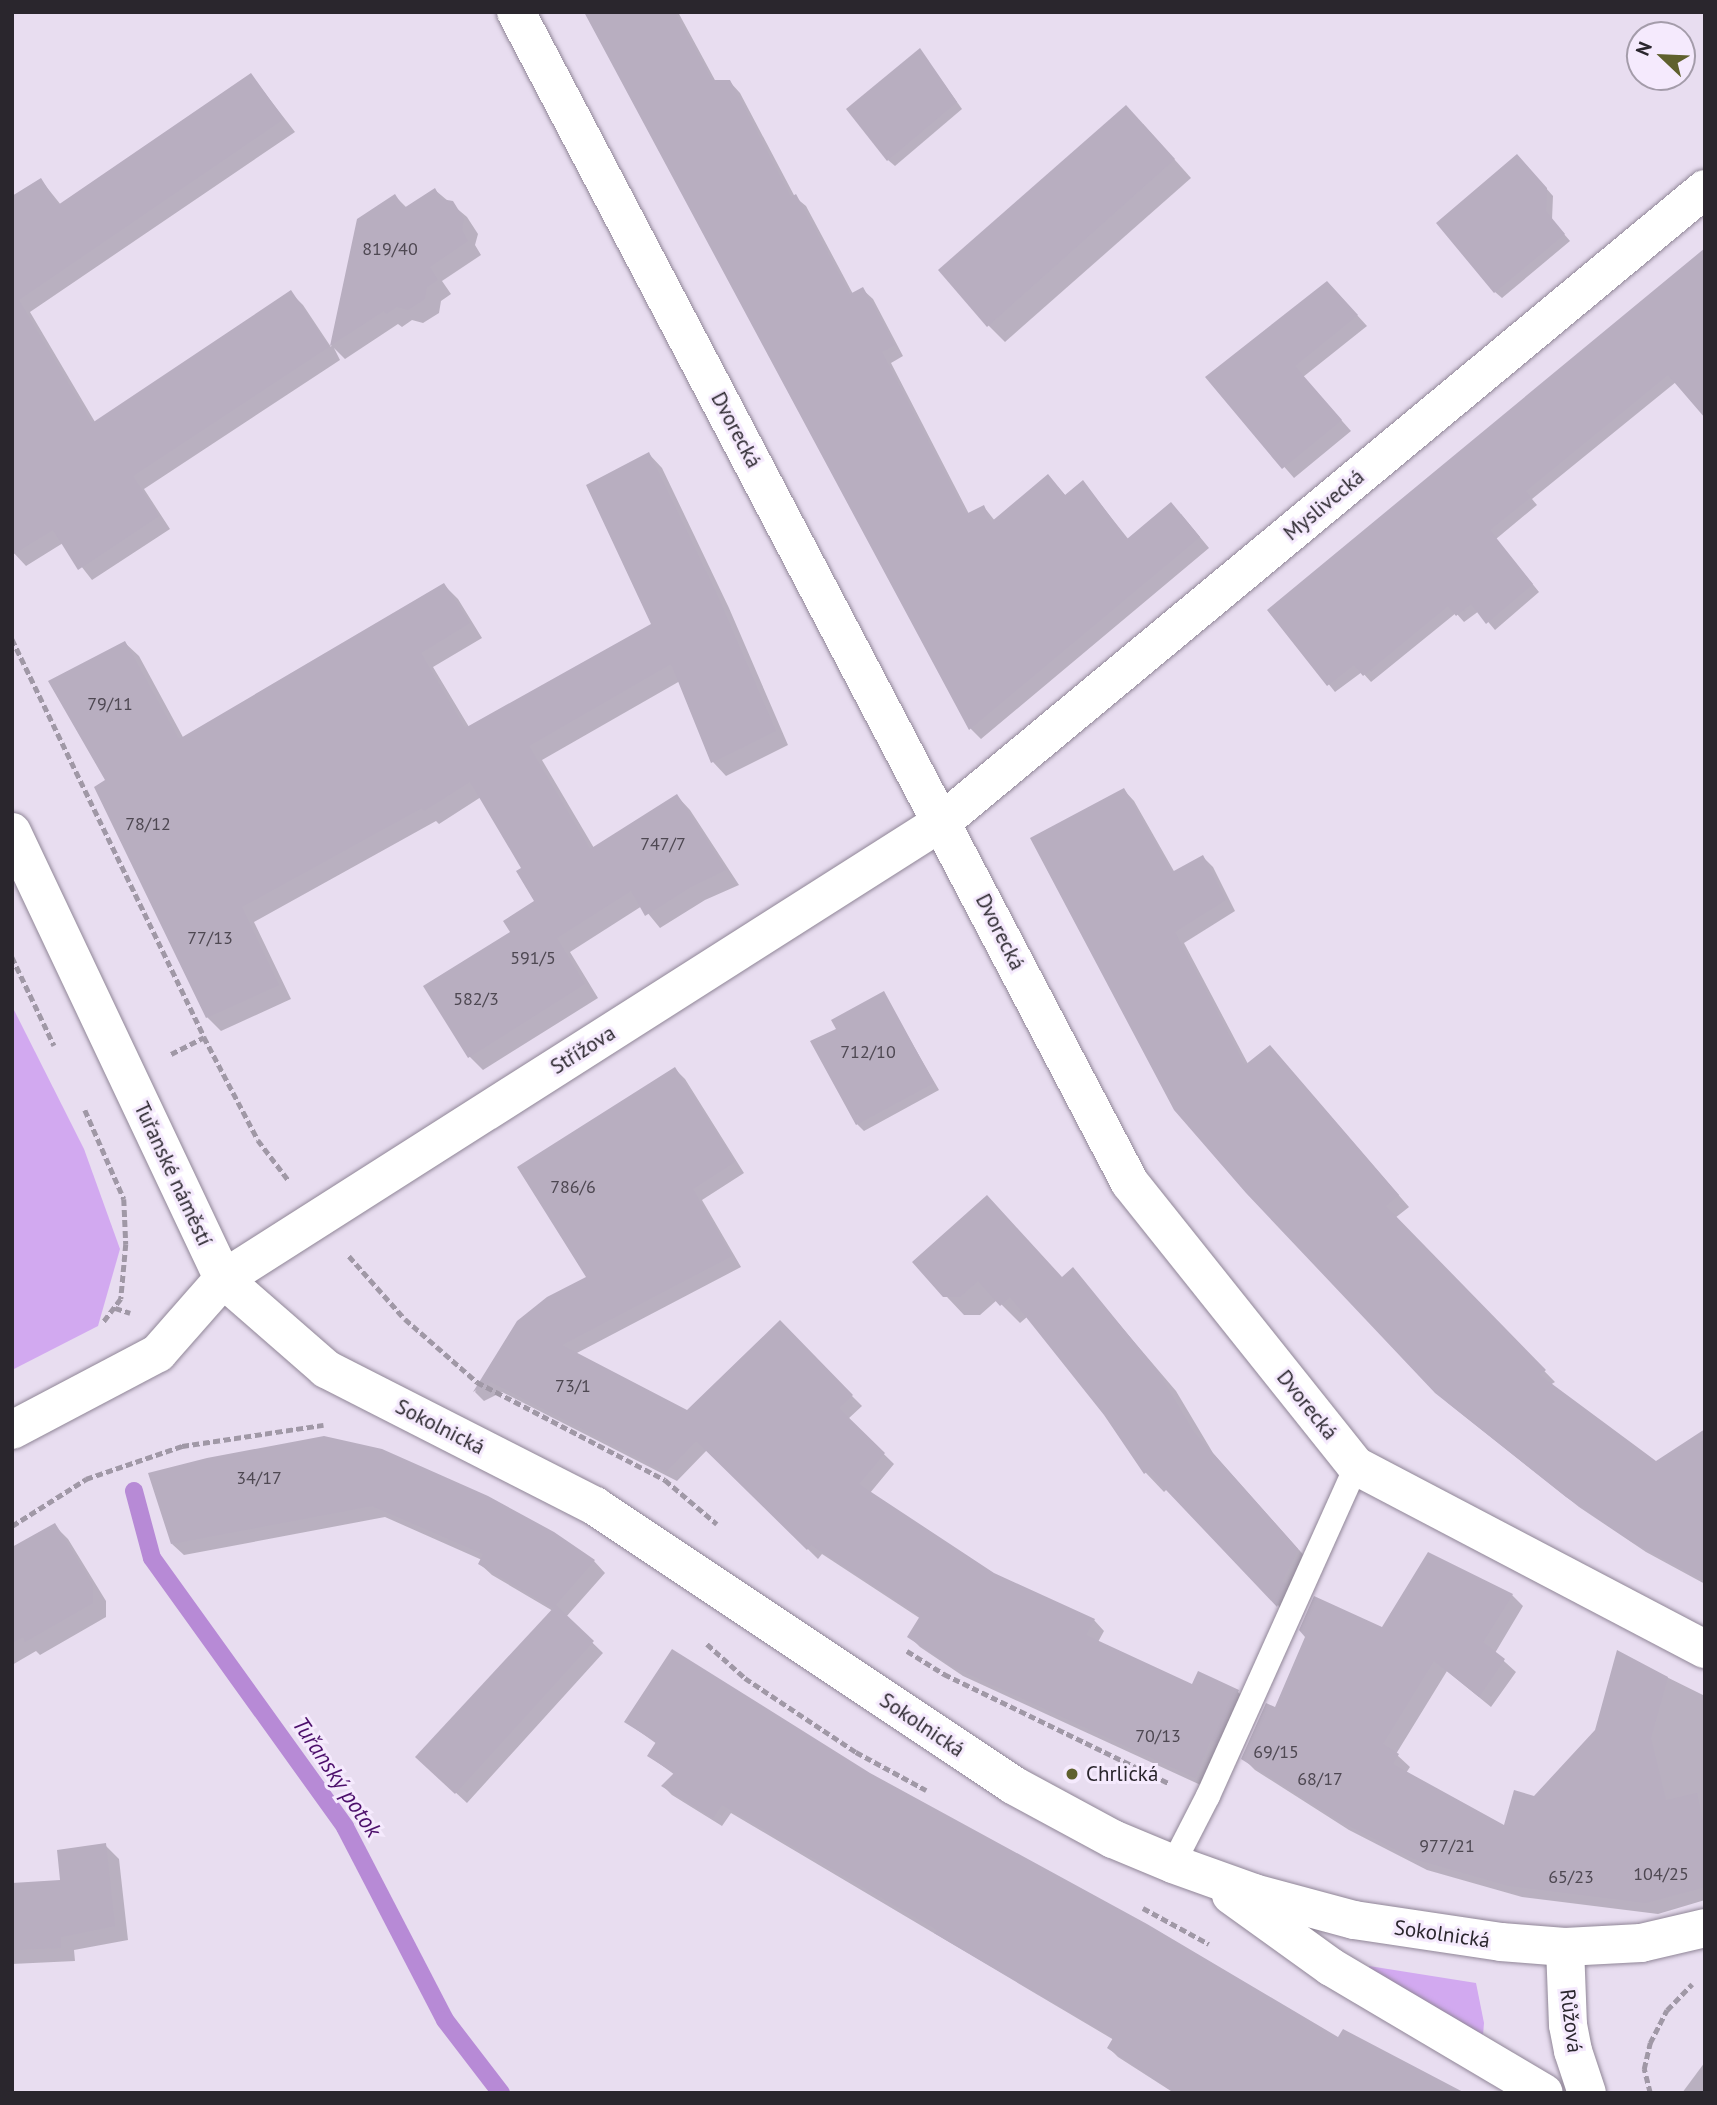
<!DOCTYPE html>
<html>
<head>
<meta charset="utf-8">
<style>
  body { margin:0 }
  #map { position:relative; width:1717px; height:2105px; overflow:hidden; background:#e8ddf0; font-family:"PT Sans",sans-serif }
  div>[style] { position:absolute }
  .green>* { inset:0; background:#d2a9f0 }
  .shadow>* { inset:0; background:#0003 }
  .stream>* { height:18px; margin:-9px; padding:0 9px; transform-origin:9px; border-radius:9px; background:#b78ad6 }
  .building>* { inset:0; background:#b8aec0 }
  .path>* { height:4.5px; margin-top:-2.25px; transform-origin:0; background:repeating-linear-gradient(90deg,#a098a6 0 7px,transparent 0 10.5px) }
  .roads { filter:drop-shadow(0 0 2px #908697) drop-shadow(0 0 2px #908697) }
  .lane>* { height:24px; margin:-12px; padding:0 12px; transform-origin:12px; border-radius:12px; background:#fff }
  .street>* { height:38px; margin:-19px; padding:0 19px; transform-origin:19px; border-radius:19px; background:#fff }
  .secondary>* { height:38px; margin:-19px; padding:0 19px; transform-origin:19px; border-radius:19px; background:#fff }
  .dots>* { width:19px; height:19px; translate:-50% -50%; box-sizing:border-box; border:4px solid #f5eafd; border-radius:50% }
  span { translate:-50% -50%; white-space:nowrap; text-align:center; line-height:1.15; -webkit-text-stroke:6px #f5eafd; paint-order:stroke }
  .number-label { font-size:18px; color:#4e4852 }
  .number-label span { -webkit-text-stroke-width:0 }
  .street-label { font-size:21px; color:#2a262d }
  .poi-label { font-size:21px; color:#2a262d }
  .left { translate:0 -50%; text-align:left }
  .water-label { font-size:23px; color:#4c0f6b; font-style:italic }
  .frame { position:absolute; inset:0; border:14px solid #2a262d; pointer-events:none }
  .north { position:absolute; left:1626px; top:21px; width:70px; height:70px; box-sizing:border-box; background:#f5eafd; border:2px solid #a49caa; border-radius:50%; rotate:293deg; font-size:19px; font-weight:700; line-height:28px; text-align:center; color:#2a262d }
  .north::after { content:''; display:block; margin:auto; width:24px; height:32px; background:#5f602d; clip-path:polygon(50% 0,100% 100%,50% 72%,0 100%) }
</style>
</head>
<body>
<div id="map">
  <div class="green">
    <div style="clip-path:polygon(12px 1006px,84px 1149px,120px 1249px,98px 1326px,12px 1370px)"></div>
    <div style="clip-path:polygon(1369px 1966px,1476px 1983px,1484px 2023px,1483px 2035px,1369px 1969px)"></div>
  </div>
  <div class="shadow">
    <div style="clip-path:polygon(588px 12px,678px 12px,716px 82px,730px 82px,740px 93px,795px 197px,806px 206px,853px 294px,862px 289px,873px 299px,903px 356px,891px 363px,969px 514px,984px 507px,995px 521px,1058px 487px,1066px 496px,1083px 482px,1129px 540px,1181px 514px,1209px 548px,981px 739px,971px 729px)"></div>
    <div style="clip-path:polygon(920px 50px,962px 109px,895px 166px,888px 160px)"></div>
    <div style="clip-path:polygon(251px 75px,295px 132px,30px 312px,95px 422px,291px 293px,303px 305px,331px 347px,358px 220px,395px 196px,407px 208px,435px 190px,467px 217px,478px 234px,475px 245px,481px 255px,442px 281px,451px 294px,441px 301px,439px 313px,423px 323px,412px 320px,402px 327px,398px 324px,345px 359px,334px 348px,340px 360px,144px 489px,170px 529px,92px 580px,63px 543px,26px 566px,12px 551px,12px 193px,15px 196px,41px 180px,61px 205px)"></div>
    <div style="clip-path:polygon(1143px 124px,1191px 178px,1005px 342px,988px 325px)"></div>
    <div style="clip-path:polygon(1524px 163px,1553px 196px,1552px 220px,1570px 241px,1502px 298px,1495px 292px)"></div>
    <div style="clip-path:polygon(1705px 250px,1676px 382px,1532px 499px,1537px 505px,1496px 539px,1539px 592px,1495px 630px,1479px 611px,1464px 622px,1456px 613px,1371px 682px,1362px 672px,1335px 692px,1270px 610px)"></div>
    <div style="clip-path:polygon(1337px 293px,1367px 326px,1303px 377px,1351px 431px,1294px 478px,1207px 378px)"></div>
    <div style="clip-path:polygon(649px 454px,662px 468px,729px 608px,788px 745px,726px 776px,713px 762px,680px 681px,542px 760px,594px 848px,677px 796px,690px 810px,739px 885px,705px 900px,660px 928px,642px 906px,570px 952px,598px 998px,483px 1070px,469px 1056px,513px 932px,537px 901px,523px 868px,481px 797px,439px 824px,436px 821px,254px 922px,291px 999px,221px 1031px,207px 1017px,108px 781px,125px 643px,139px 656px,184px 739px,444px 585px,458px 599px,482px 638px,433px 667px,469px 727px,654px 624px)"></div>
    <div style="clip-path:polygon(1124px 790px,1134px 801px,1175px 873px,1203px 857px,1213px 867px,1235px 911px,1184px 943px,1248px 1064px,1280px 1058px,1409px 1207px,1395px 1218px,1555px 1382px,1550px 1385px,1656px 1463px,1705px 1431px,1705px 1584px,1646px 1552px,1579px 1507px,1448px 1403px,1175px 1109px)"></div>
    <div style="clip-path:polygon(883px 993px,939px 1090px,864px 1131px,857px 1124px,813px 1041px,839px 1030px)"></div>
    <div style="clip-path:polygon(675px 1069px,685px 1079px,744px 1173px,702px 1200px,741px 1267px,575px 1354px,687px 1412px,779px 1323px,862px 1406px,848px 1419px,894px 1464px,870px 1493px,993px 1575px,1094px 1620px,1104px 1631px,1098px 1642px,1193px 1686px,1238px 1692px,1248px 1702px,1205px 1787px,963px 1676px,920px 1647px,910px 1637px,921px 1619px,822px 1554px,818px 1559px,707px 1450px,677px 1481px,502px 1392px,484px 1401px,475px 1392px,518px 1322px,589px 1278px)"></div>
    <div style="clip-path:polygon(914px 1262px,1062px 1279px,1073px 1270px,1176px 1391px,1213px 1453px,1316px 1569px,1296px 1624px,1167px 1489px,1164px 1492px,1146px 1473px,1106px 1414px,1027px 1317px,1020px 1323px,997px 1300px,980px 1315px,964px 1315px)"></div>
    <div style="clip-path:polygon(207px 1459px,594px 1561px,605px 1573px,566px 1617px,603px 1653px,467px 1803px,428px 1767px,553px 1611px,492px 1575px,480px 1564px,482px 1560px,385px 1517px,184px 1555px,172px 1544px)"></div>
    <div style="clip-path:polygon(54px 1525px,68px 1539px,106px 1601px,106px 1617px,40px 1655px,36px 1651px,12px 1665px,12px 1548px)"></div>
    <div style="clip-path:polygon(1512px 1595px,1523px 1606px,1495px 1653px,1516px 1672px,1491px 1707px,1447px 1671px,1396px 1754px,1410px 1767px,1406px 1773px,1505px 1828px,1596px 1731px,1618px 1653px,1705px 1696px,1705px 1900px,1658px 1914px,1522px 1897px,1427px 1870px,1349px 1830px,1255px 1770px,1243px 1758px,1276px 1709px,1382px 1629px)"></div>
    <div style="clip-path:polygon(626px 1722px,869px 1775px,1339px 2039px,1428px 2075px,1240px 2093px,1174px 2093px,1118px 2057px,1109px 2048px,1114px 2040px,731px 1813px,722px 1826px,672px 1795px,663px 1786px,675px 1775px,649px 1756px,657px 1744px)"></div>
    <div style="clip-path:polygon(105px 1845px,119px 1859px,128px 1940px,74px 1950px,75px 1961px,12px 1964px,12px 1885px,62px 1882px)"></div>
    <div style="clip-path:polygon(1705px 2062px,1705px 2093px,1682px 2093px)"></div>
  </div>
  <div class="stream">
    <div style="left:134px;top:1491px;width:69px;rotate:75deg"></div>
    <div style="left:152px;top:1558px;width:331px;rotate:54.3deg"></div>
    <div style="left:345px;top:1827px;width:217px;rotate:62.6deg"></div>
    <div style="left:445px;top:2020px;width:92px;rotate:52.5deg"></div>
  </div>
  <div class="building">
    <div style="clip-path:polygon(584px 12px,675px 12px,712px 80px,730px 80px,791px 197px,796px 194px,850px 294px,863px 287px,895px 345px,882px 352px,966px 514px,984px 505px,991px 522px,1048px 474px,1065px 495px,1083px 480px,1127px 539px,1171px 502px,1200px 537px,969px 730px)"></div>
    <div style="clip-path:polygon(920px 48px,957px 102px,887px 161px,846px 109px)"></div>
    <div style="clip-path:polygon(251px 73px,284px 119px,19px 300px,92px 423px,291px 290px,329px 347px,133px 476px,159px 516px,78px 570px,53px 530px,12px 555px,12px 196px,41px 178px,58px 205px)"></div>
    <div style="clip-path:polygon(1126px 105px,1175px 159px,987px 327px,938px 270px)"></div>
    <div style="clip-path:polygon(1517px 154px,1547px 188px,1546px 211px,1565px 234px,1494px 293px,1436px 223px)"></div>
    <div style="clip-path:polygon(435px 188px,441px 199px,453px 201px,464px 219px,462px 230px,468px 241px,430px 267px,438px 280px,427px 287px,425px 299px,408px 310px,397px 307px,386px 314px,384px 311px,330px 346px,357px 219px,395px 194px,404px 208px)"></div>
    <div style="clip-path:polygon(1705px 248px,1705px 418px,1668px 375px,1526px 491px,1531px 497px,1490px 530px,1533px 584px,1486px 624px,1471px 604px,1456px 616px,1448px 606px,1363px 676px,1354px 665px,1327px 686px,1267px 610px)"></div>
    <div style="clip-path:polygon(1327px 281px,1358px 315px,1295px 366px,1342px 420px,1282px 469px,1205px 377px)"></div>
    <div style="clip-path:polygon(649px 452px,716px 592px,776px 731px,711px 763px,671px 664px,529px 746px,590px 849px,677px 794px,726px 870px,691px 887px,645px 916px,631px 891px,557px 938px,585px 984px,468px 1058px,423px 986px,510px 932px,503px 921px,534px 901px,516px 871px,521px 868px,470px 782px,424px 811px,422px 808px,242px 907px,279px 985px,206px 1018px,94px 787px,105px 780px,48px 681px,125px 641px,179px 739px,444px 583px,470px 623px,421px 653px,465px 728px,651px 624px,586px 485px)"></div>
    <div style="clip-path:polygon(1124px 788px,1172px 872px,1203px 855px,1226px 900px,1175px 932px,1245px 1065px,1270px 1045px,1399px 1195px,1386px 1206px,1546px 1370px,1540px 1375px,1656px 1461px,1705px 1429px,1705px 1581px,1632px 1542px,1566px 1497px,1435px 1393px,1246px 1193px,1174px 1110px,1030px 838px)"></div>
    <div style="clip-path:polygon(884px 991px,934px 1083px,856px 1125px,810px 1041px,836px 1029px,831px 1020px)"></div>
    <div style="clip-path:polygon(675px 1067px,735px 1162px,693px 1189px,732px 1256px,562px 1345px,687px 1410px,780px 1320px,853px 1395px,839px 1408px,885px 1453px,859px 1484px,994px 1573px,1095px 1619px,1086px 1635px,1192px 1684px,1198px 1671px,1239px 1690px,1216px 1743px,1211px 1740px,1195px 1778px,951px 1666px,907px 1637px,920px 1616px,811px 1545px,807px 1550px,696px 1441px,666px 1472px,491px 1382px,473px 1392px,517px 1321px,547px 1297px,586px 1277px,517px 1167px)"></div>
    <div style="clip-path:polygon(987px 1195px,1062px 1277px,1073px 1267px,1157px 1370px,1194px 1432px,1298px 1549px,1282px 1582px,1287px 1584px,1277px 1607px,1148px 1471px,1144px 1474px,1104px 1415px,1010px 1297px,1000px 1306px,978px 1281px,960px 1297px,943px 1297px,912px 1262px)"></div>
    <div style="clip-path:polygon(324px 1436px,382px 1449px,488px 1496px,554px 1532px,595px 1560px,553px 1608px,478px 1564px,483px 1554px,372px 1506px,171px 1544px,148px 1473px,207px 1458px)"></div>
    <div style="clip-path:polygon(55px 1523px,93px 1585px,93px 1603px,25px 1642px,23px 1637px,12px 1643px,12px 1547px)"></div>
    <div style="clip-path:polygon(1428px 1552px,1513px 1594px,1483px 1642px,1505px 1659px,1479px 1697px,1434px 1661px,1383px 1744px,1399px 1754px,1393px 1764px,1504px 1825px,1514px 1790px,1534px 1796px,1595px 1730px,1617px 1650px,1668px 1677px,1651px 1738px,1666px 1800px,1697px 1793px,1705px 1831px,1705px 1887px,1646px 1903px,1509px 1886px,1414px 1859px,1336px 1819px,1241px 1759px,1266px 1703px,1275px 1707px,1305px 1637px,1299px 1630px,1314px 1596px,1382px 1627px)"></div>
    <div style="clip-path:polygon(556px 1605px,594px 1641px,455px 1794px,415px 1757px)"></div>
    <div style="clip-path:polygon(672px 1649px,870px 1773px,1147px 1924px,1338px 2037px,1343px 2029px,1465px 2093px,1175px 2093px,1107px 2048px,1113px 2038px,934px 1933px,937px 1930px,722px 1805px,713px 1818px,661px 1786px,674px 1773px,647px 1756px,656px 1742px,624px 1722px)"></div>
    <div style="clip-path:polygon(106px 1843px,115px 1926px,61px 1937px,61px 1948px,12px 1950px,12px 1883px,60px 1880px,57px 1850px)"></div>
  </div>
  <div class="path">
    <div style="left:12px;top:639px;width:442px;rotate:64.2deg"></div>
    <div style="left:204px;top:1037px;width:116px;rotate:62.3deg"></div>
    <div style="left:258px;top:1140px;width:51px;rotate:52.9deg"></div>
    <div style="left:12px;top:957px;width:98px;rotate:64.5deg"></div>
    <div style="left:171px;top:1054px;width:37px;rotate:-27deg"></div>
    <div style="left:85px;top:1110px;width:97px;rotate:66.3deg"></div>
    <div style="left:124px;top:1199px;width:45px;rotate:87.5deg"></div>
    <div style="left:126px;top:1244px;width:55px;rotate:95.2deg"></div>
    <div style="left:121px;top:1299px;width:31px;rotate:127deg"></div>
    <div style="left:349px;top:1256px;width:84px;rotate:48.4deg"></div>
    <div style="left:405px;top:1319px;width:96px;rotate:41.2deg"></div>
    <div style="left:477px;top:1382px;width:212px;rotate:27.5deg"></div>
    <div style="left:665px;top:1480px;width:68px;rotate:40.2deg"></div>
    <div style="left:115px;top:1308px;width:16px;rotate:18deg"></div>
    <div style="left:12px;top:1526px;width:88px;rotate:-32.4deg"></div>
    <div style="left:86px;top:1479px;width:102px;rotate:-19deg"></div>
    <div style="left:182px;top:1446px;width:143px;rotate:-8.5deg"></div>
    <div style="left:707px;top:1644px;width:51px;rotate:41.8deg"></div>
    <div style="left:745px;top:1678px;width:133px;rotate:33.7deg"></div>
    <div style="left:856px;top:1752px;width:80px;rotate:28.5deg"></div>
    <div style="left:907px;top:1651px;width:44px;rotate:31.9deg"></div>
    <div style="left:944px;top:1674px;width:249px;rotate:25.9deg"></div>
    <div style="left:1143px;top:1908px;width:75px;rotate:28.6deg"></div>
    <div style="left:1650px;top:2093px;width:25px;rotate:-104deg"></div>
    <div style="left:1644px;top:2069px;width:27px;rotate:-77deg"></div>
    <div style="left:1650px;top:2043px;width:37px;rotate:-63deg"></div>
    <div style="left:1667px;top:2010px;width:36px;rotate:-46deg"></div>
  </div>
  <div class="roads">
    <div class="lane">
      <div style="left:1173px;top:1864px;width:76px;rotate:-62.8deg"></div>
      <div style="left:1208px;top:1796px;width:362px;rotate:-65.8deg"></div>
    </div>
    <div class="street">
      <div style="left:516px;top:12px;width:1322px;rotate:62.33deg"></div>
      <div style="left:1130px;top:1183px;width:362px;rotate:51.4deg"></div>
      <div style="left:1356px;top:1466px;width:394px;rotate:27.7deg"></div>
      <div style="left:12px;top:1430px;width:165px;rotate:-27.8deg"></div>
      <div style="left:158px;top:1353px;width:98px;rotate:-48.7deg"></div>
      <div style="left:223px;top:1279px;width:853px;rotate:-32.46deg"></div>
      <div style="left:943px;top:821px;width:990px;rotate:-39.67deg"></div>
    </div>
    <div class="secondary">
      <div style="left:12px;top:832px;width:494px;rotate:64.7deg"></div>
      <div style="left:223px;top:1279px;width:137px;rotate:41.1deg"></div>
      <div style="left:326px;top:1369px;width:302px;rotate:27deg"></div>
      <div style="left:595px;top:1506px;width:503px;rotate:33.72deg"></div>
      <div style="left:1013px;top:1785px;width:114px;rotate:28.4deg"></div>
      <div style="left:1113px;top:1839px;width:65px;rotate:22.6deg"></div>
      <div style="left:1173px;top:1864px;width:86px;rotate:19.7deg"></div>
      <div style="left:1254px;top:1893px;width:104px;rotate:15.1deg"></div>
      <div style="left:1354px;top:1920px;width:149px;rotate:8.5deg"></div>
      <div style="left:1501px;top:1942px;width:64px;rotate:4.5deg"></div>
      <div style="left:1565px;top:1947px;width:76px;rotate:-3deg"></div>
      <div style="left:1641px;top:1943px;width:66px;rotate:-13.2deg"></div>
      <div style="left:1231px;top:1895px;width:123px;rotate:35.8deg"></div>
      <div style="left:1331px;top:1967px;width:247px;rotate:30.6deg"></div>
      <div style="left:1565px;top:1947px;width:78px;rotate:87.8deg"></div>
      <div style="left:1568px;top:2025px;width:26px;rotate:79deg"></div>
      <div style="left:1573px;top:2051px;width:44px;rotate:71.6deg"></div>
    </div>
  </div>
  <div class="dots">
    <div style="left:1072px;top:1774px;background:#5f602d"></div>
  </div>
  <div class="number-label">
    <span style="left:390px;top:249px">819/40</span>
    <span style="left:110px;top:704px">79/11</span>
    <span style="left:148px;top:824px">78/12</span>
    <span style="left:663px;top:844px">747/7</span>
    <span style="left:210px;top:938px">77/13</span>
    <span style="left:533px;top:958px">591/5</span>
    <span style="left:476px;top:999px">582/3</span>
    <span style="left:868px;top:1052px">712/10</span>
    <span style="left:573px;top:1187px">786/6</span>
    <span style="left:573px;top:1386px">73/1</span>
    <span style="left:259px;top:1478px">34/17</span>
    <span style="left:1158px;top:1736px">70/13</span>
    <span style="left:1276px;top:1752px">69/15</span>
    <span style="left:1320px;top:1779px">68/17</span>
    <span style="left:1447px;top:1846px">977/21</span>
    <span style="left:1661px;top:1874px">104/25</span>
    <span style="left:1571px;top:1877px">65/23</span>
  </div>
  <div class="street-label">
    <span style="left:736px;top:430px;rotate:62deg">Dvorecká</span>
    <span style="left:1324px;top:505px;rotate:-40deg">Myslivecká</span>
    <span style="left:1000px;top:932px;rotate:63deg">Dvorecká</span>
    <span style="left:583px;top:1050px;rotate:-32deg">Střížova</span>
    <span style="left:173px;top:1174px;rotate:65deg">Tuřanské náměstí</span>
    <span style="left:1307px;top:1405px;rotate:51deg">Dvorecká</span>
    <span style="left:440px;top:1427px;rotate:27deg">Sokolnická</span>
    <span style="left:922px;top:1725px;rotate:34deg">Sokolnická</span>
    <span style="left:1442px;top:1934px;rotate:8deg">Sokolnická</span>
    <span style="left:1571px;top:2021px;rotate:83deg">Růžová</span>
  </div>
  <div class="poi-label">
    <span class="left" style="left:1086px;top:1774px">Chrlická</span>
  </div>
  <div class="water-label">
    <span style="left:337px;top:1777px;rotate:56deg">Tuřanský potok</span>
  </div>
  <div class="frame"></div>
  <div class="north">N</div>
</div>
</body>
</html>
